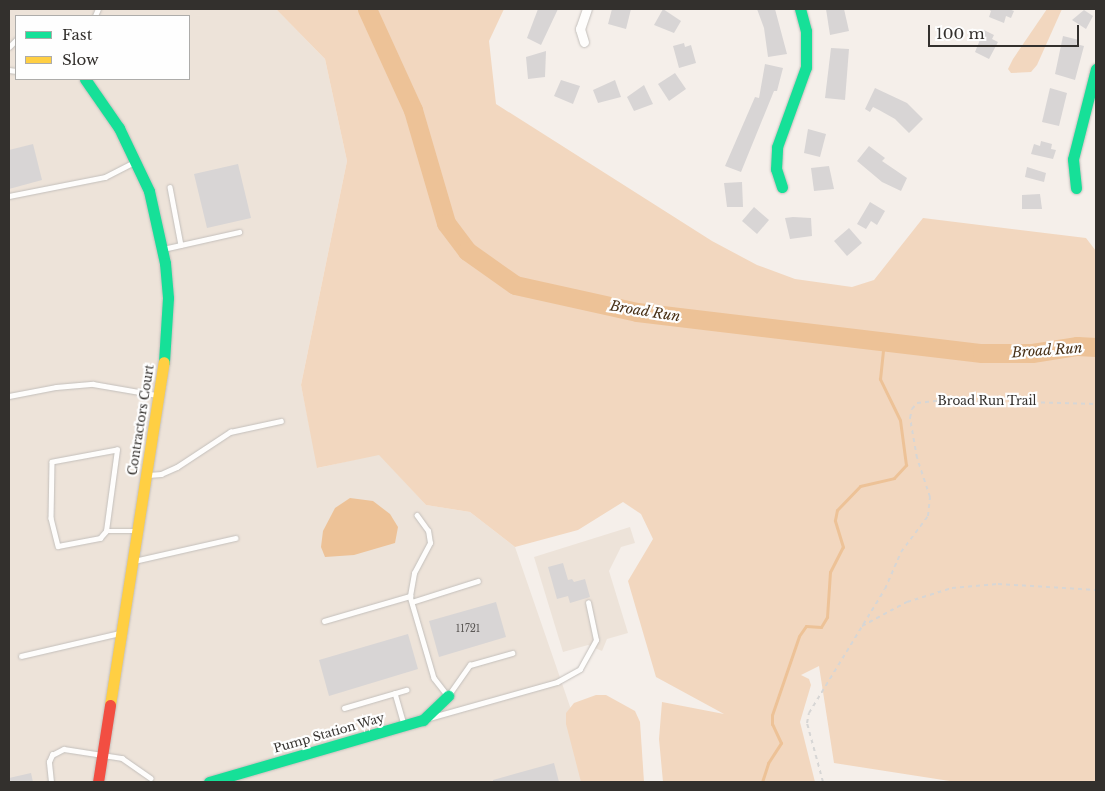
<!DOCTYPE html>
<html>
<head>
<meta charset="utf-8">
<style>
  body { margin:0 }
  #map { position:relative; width:1105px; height:791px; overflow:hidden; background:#f5efea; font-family:"Libre Baskerville",serif }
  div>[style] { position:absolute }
  .built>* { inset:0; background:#ede3d9 }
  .green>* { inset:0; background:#f2d7bf }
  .water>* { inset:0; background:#edc297 }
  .stream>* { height:3px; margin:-1.5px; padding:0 1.5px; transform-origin:1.5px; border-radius:1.5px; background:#edc297 }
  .river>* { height:19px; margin:-9.5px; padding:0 9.5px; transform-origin:9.5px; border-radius:9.5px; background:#edc297 }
  .building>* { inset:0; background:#d8d5d5 }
  .path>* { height:2px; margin-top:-1px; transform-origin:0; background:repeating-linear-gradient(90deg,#d7d6d5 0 4px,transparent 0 8px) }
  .roads { filter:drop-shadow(0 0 1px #c3bfbb) drop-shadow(0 0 1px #c3bfbb) }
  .lane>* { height:4.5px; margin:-2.25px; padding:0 2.25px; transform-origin:2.25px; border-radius:2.25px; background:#fefdfc }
  .street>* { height:9px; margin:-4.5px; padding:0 4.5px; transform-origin:4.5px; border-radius:4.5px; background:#fefdfc }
  .fast>* { height:11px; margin:-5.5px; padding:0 5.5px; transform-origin:5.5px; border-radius:5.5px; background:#16e098 }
  .slow>* { height:11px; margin:-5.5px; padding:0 5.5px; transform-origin:5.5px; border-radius:5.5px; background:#ffcf43 }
  .jam>* { height:11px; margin:-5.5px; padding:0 5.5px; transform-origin:5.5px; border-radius:5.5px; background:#f24e42 }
  span { translate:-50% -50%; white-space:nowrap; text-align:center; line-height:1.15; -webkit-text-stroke:4.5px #fefefe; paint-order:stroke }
  .number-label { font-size:10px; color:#5c5957 }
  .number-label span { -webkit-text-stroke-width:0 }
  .street-label { font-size:12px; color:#33302d }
  .water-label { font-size:14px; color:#483016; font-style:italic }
  .frame { position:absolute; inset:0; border:10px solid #33302d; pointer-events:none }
  .legend { position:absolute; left:15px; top:15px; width:175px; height:65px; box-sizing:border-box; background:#fefefe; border:1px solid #adacaa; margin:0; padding:6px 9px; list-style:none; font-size:15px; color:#33302d }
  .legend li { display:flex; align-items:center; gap:10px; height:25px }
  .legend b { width:25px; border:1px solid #adacaa }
  .scale { position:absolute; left:928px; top:25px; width:151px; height:22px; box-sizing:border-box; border:2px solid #33302d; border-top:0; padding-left:6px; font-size:15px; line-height:18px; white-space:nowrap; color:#33302d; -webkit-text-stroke:4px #fefefe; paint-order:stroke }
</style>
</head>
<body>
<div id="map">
  <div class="built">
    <div style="clip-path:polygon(evenodd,9px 9px,276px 9px,325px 59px,347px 161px,301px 385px,318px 468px,379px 454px,426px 505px,470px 512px,515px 547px,596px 782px,9px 782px,9px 9px,16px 16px,189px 16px,189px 79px,16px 79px,16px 16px)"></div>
    <div style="clip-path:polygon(630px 527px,635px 543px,621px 547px,609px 571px,628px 633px,607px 639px,602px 651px,588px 645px,563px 652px,534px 557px)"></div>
  </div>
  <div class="green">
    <div style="clip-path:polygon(276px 9px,504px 9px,489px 41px,496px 104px,712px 241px,757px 265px,795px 279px,852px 287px,874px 280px,923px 218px,1086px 238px,1096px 251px,1096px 782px,956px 782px,834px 763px,819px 666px,801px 675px,809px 679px,811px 685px,800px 722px,815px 782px,663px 782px,659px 739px,662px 702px,724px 714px,656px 677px,628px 581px,653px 539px,641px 514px,623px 502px,578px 530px,515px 547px,470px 512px,426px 505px,379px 455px,317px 468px,301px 385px,347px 161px,325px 59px)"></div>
    <div style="clip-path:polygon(1047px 9px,1062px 9px,1037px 65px,1031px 72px,1011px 73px,1008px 69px,1013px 59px)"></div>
    <div style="clip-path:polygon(596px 695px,606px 695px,635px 711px,640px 722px,644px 782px,581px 782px,566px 724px,566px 713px,574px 703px)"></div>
  </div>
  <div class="water">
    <div style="clip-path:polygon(350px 498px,373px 501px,390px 514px,398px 527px,395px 543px,354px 555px,325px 557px,321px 547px,323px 531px,335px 508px)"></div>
  </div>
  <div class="stream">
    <div style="left:762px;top:782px;width:20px;rotate:-72deg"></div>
    <div style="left:768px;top:763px;width:24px;rotate:-57deg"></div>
    <div style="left:781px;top:743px;width:21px;rotate:-115deg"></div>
    <div style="left:772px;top:724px;width:9px;rotate:-90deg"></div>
    <div style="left:772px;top:715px;width:83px;rotate:-71.1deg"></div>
    <div style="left:799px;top:636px;width:12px;rotate:-55deg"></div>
    <div style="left:806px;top:626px;width:15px;rotate:4deg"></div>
    <div style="left:821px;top:627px;width:12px;rotate:-59deg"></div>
    <div style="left:827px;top:617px;width:45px;rotate:-86.2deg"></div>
    <div style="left:830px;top:572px;width:28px;rotate:-63deg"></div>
    <div style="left:843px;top:547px;width:28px;rotate:-107deg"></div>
    <div style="left:835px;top:520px;width:10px;rotate:-79deg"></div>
    <div style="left:837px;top:510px;width:33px;rotate:-46deg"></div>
    <div style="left:860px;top:486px;width:35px;rotate:-13deg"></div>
    <div style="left:894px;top:478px;width:18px;rotate:-47deg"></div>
    <div style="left:906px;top:465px;width:45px;rotate:-97.6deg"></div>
    <div style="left:900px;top:420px;width:46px;rotate:-116deg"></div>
    <div style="left:880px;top:379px;width:39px;rotate:-84deg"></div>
  </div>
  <div class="river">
    <div style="left:367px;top:9px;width:111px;rotate:65.5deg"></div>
    <div style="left:413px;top:110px;width:118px;rotate:73.7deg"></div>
    <div style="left:446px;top:223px;width:35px;rotate:53deg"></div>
    <div style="left:467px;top:251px;width:59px;rotate:35.3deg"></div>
    <div style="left:515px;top:285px;width:125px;rotate:12.5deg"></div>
    <div style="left:637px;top:312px;width:347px;rotate:6.8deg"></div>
    <div style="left:982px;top:353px;width:50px"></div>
    <div style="left:1032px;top:353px;width:46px;rotate:-8.8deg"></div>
    <div style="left:1077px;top:346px;width:19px;rotate:3deg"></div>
  </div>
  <div class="building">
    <div style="clip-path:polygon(538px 9px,558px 9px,541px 45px,527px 38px)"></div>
    <div style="clip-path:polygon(612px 9px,631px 9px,626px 29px,608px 24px)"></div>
    <div style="clip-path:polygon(663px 9px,681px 21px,674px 33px,654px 25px)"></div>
    <div style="clip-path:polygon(757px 9px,775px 9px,787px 54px,768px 57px,764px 28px)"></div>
    <div style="clip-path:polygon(826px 9px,844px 9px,849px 31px,830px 35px)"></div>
    <div style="clip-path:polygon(988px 9px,1009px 9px,1014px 11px,1011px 18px,1006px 16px,1004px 23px,989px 17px,991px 11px)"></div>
    <div style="clip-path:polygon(1084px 10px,1093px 16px,1086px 29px,1072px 20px)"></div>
    <div style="clip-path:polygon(984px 30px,994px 35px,992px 39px,998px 42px,989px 59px,975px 52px)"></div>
    <div style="clip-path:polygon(1063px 36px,1079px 40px,1076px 44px,1084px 46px,1075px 80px,1055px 74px)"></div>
    <div style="clip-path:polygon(684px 43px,685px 47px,691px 45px,696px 63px,679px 68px,673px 46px)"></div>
    <div style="clip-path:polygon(831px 48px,849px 49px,845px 100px,825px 98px)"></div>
    <div style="clip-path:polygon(546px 51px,545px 77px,528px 79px,526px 57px)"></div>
    <div style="clip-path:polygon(765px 64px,783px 68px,777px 91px,774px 91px,741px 172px,725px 166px,755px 97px,759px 98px)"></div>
    <div style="clip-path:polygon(675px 73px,686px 89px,669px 101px,658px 84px)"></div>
    <div style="clip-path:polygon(561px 80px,580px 86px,573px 104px,554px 96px)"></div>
    <div style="clip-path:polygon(615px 80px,621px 97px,598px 103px,593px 90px)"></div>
    <div style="clip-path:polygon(644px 85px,653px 104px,634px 111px,627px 97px)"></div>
    <div style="clip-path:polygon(875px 88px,907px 103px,923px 119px,909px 133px,895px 119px,879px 110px,873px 107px,870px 112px,865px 109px)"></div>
    <div style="clip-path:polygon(1050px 88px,1067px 93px,1059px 126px,1042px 122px)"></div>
    <div style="clip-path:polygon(808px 129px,826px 134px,820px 157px,804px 153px)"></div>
    <div style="clip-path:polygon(1041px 141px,1052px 144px,1051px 149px,1056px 150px,1053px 159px,1031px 154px,1034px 144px,1040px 146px)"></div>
    <div style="clip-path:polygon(33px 144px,42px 180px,9px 189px,9px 150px)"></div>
    <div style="clip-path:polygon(869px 146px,885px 158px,882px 161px,907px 178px,901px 191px,882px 182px,857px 161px)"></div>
    <div style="clip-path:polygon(238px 164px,251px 218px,207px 228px,194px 174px)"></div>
    <div style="clip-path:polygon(829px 166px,834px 189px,814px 191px,811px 168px)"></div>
    <div style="clip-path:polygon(1027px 167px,1046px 173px,1044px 182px,1025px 177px)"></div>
    <div style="clip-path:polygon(742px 182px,743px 207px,727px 207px,724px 183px)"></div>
    <div style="clip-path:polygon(1040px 194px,1042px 209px,1022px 209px,1022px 195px)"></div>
    <div style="clip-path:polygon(870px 202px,885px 211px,877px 225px,871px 221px,866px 229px,857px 224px)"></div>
    <div style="clip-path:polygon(754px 207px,769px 220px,757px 234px,742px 221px)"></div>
    <div style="clip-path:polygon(793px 217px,811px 218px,812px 236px,790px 239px,785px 218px)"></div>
    <div style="clip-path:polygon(849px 228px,862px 243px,847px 256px,834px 241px)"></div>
    <div style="clip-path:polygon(563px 563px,568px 580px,572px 579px,574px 582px,585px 579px,590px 597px,570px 603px,568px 596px,557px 599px,548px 567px)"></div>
    <div style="clip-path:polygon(496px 602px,506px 637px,439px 657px,429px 621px)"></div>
    <div style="clip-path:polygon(408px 634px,418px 669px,329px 696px,319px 660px)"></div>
    <div style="clip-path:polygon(554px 763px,559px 782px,493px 782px,493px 780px)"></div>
    <div style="clip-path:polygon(31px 773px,33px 782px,9px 782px,9px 778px)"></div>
  </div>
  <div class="path">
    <div style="left:862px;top:626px;width:51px;rotate:-28.1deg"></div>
    <div style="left:907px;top:602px;width:47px;rotate:-17.3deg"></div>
    <div style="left:952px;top:588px;width:46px;rotate:-5deg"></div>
    <div style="left:998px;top:584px;width:98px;rotate:3.5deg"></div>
    <div style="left:823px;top:782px;width:61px;rotate:-105.2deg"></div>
    <div style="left:807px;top:723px;width:10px;rotate:-79deg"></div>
    <div style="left:809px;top:713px;width:145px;rotate:-58.5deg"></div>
    <div style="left:885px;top:589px;width:40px;rotate:-66.6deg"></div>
    <div style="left:901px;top:552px;width:45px;rotate:-53.1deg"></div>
    <div style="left:928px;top:516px;width:19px;rotate:-84deg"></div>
    <div style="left:930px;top:497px;width:41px;rotate:-108.4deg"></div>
    <div style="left:917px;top:458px;width:41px;rotate:-99.9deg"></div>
    <div style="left:910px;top:418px;width:9px;rotate:-77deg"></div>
    <div style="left:912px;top:409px;width:8px;rotate:-50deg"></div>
    <div style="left:917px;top:403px;width:28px;rotate:-6deg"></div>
    <div style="left:945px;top:400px;width:151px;rotate:1.5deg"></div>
  </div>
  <div class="roads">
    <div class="lane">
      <div style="left:95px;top:16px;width:8px;rotate:-67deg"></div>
      <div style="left:9px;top:47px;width:10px;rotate:-45deg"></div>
      <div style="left:9px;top:70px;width:7px;rotate:8deg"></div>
      <div style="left:170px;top:187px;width:59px;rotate:79.3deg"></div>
      <div style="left:9px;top:196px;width:98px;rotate:-11.2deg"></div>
      <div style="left:105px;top:177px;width:34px;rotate:-27deg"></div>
      <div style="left:163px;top:249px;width:78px;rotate:-12.6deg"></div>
      <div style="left:9px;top:396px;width:48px;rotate:-10.8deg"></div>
      <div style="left:56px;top:387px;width:37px;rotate:-5deg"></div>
      <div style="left:93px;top:384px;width:65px;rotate:9.8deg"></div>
      <div style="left:148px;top:475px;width:13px;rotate:-4deg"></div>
      <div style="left:161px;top:474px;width:17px;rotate:-24deg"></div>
      <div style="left:177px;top:467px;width:64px;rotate:-33.4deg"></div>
      <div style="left:230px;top:432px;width:52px;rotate:-12.2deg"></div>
      <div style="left:106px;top:531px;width:82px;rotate:-82.3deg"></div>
      <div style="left:117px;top:450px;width:66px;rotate:169.5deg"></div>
      <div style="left:52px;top:462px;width:56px;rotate:91deg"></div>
      <div style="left:51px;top:518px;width:29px;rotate:76deg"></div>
      <div style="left:58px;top:546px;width:43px;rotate:-10.8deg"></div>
      <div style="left:100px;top:538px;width:9px;rotate:-49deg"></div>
      <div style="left:106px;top:531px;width:30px"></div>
      <div style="left:134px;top:561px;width:104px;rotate:-12.8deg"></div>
      <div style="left:410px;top:596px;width:23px;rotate:-80deg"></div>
      <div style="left:414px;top:573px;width:34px;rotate:-62deg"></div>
      <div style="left:430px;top:543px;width:12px;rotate:-99deg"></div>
      <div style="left:428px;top:531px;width:19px;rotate:-126deg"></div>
      <div style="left:412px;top:602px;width:69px;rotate:-17.7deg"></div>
      <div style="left:324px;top:621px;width:90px;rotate:-16.2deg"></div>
      <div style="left:410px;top:596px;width:85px;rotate:73.7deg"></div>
      <div style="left:434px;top:678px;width:23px;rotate:52deg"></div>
      <div style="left:448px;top:696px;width:38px;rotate:-55deg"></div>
      <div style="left:470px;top:665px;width:44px;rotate:-15.9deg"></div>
      <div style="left:21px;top:656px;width:102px;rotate:-13.1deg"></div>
      <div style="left:395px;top:693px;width:32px;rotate:74deg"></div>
      <div style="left:344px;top:708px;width:65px;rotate:-16.2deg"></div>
      <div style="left:429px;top:718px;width:133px;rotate:-15.7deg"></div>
      <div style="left:557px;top:682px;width:26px;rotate:-29deg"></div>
      <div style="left:580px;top:669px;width:33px;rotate:-61deg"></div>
      <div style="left:596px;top:640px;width:38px;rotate:-102deg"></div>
      <div style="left:51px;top:782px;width:20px;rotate:-96deg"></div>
      <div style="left:49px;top:762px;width:8px;rotate:-67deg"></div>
      <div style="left:52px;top:755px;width:13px;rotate:-27deg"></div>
      <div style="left:64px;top:749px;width:59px;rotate:8.8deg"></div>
      <div style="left:122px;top:758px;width:35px;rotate:35deg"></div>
    </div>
    <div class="street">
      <div style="left:584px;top:42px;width:14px;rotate:-107deg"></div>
      <div style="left:580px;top:29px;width:21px;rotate:-71deg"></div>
    </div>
    <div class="fast">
      <div style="left:85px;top:79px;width:60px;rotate:55.2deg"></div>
      <div style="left:119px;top:128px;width:70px;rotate:64.5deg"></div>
      <div style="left:149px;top:191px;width:74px;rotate:77.5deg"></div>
      <div style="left:165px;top:263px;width:35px;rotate:85deg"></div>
      <div style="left:168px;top:298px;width:64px;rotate:93.6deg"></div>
      <div style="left:782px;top:187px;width:19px;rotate:-108deg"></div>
      <div style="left:776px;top:169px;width:22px;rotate:-87deg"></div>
      <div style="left:777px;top:147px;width:85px;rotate:-70.1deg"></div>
      <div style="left:806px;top:67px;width:36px;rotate:-90deg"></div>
      <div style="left:806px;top:31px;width:23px;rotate:-105deg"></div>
      <div style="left:1076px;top:188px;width:29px;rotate:-96deg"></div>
      <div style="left:1073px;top:159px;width:93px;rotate:-75.7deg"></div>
      <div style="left:209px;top:782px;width:223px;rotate:-16.2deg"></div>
      <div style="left:423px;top:720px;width:35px;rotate:-44deg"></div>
    </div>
    <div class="slow">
      <div style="left:110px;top:705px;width:347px;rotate:-81.1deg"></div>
    </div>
    <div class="jam">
      <div style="left:98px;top:782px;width:78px;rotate:-81.1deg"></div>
    </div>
  </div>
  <div class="number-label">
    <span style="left:468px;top:629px">11721</span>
  </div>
  <div class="street-label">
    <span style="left:987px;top:401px">Broad Run Trail</span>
    <span style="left:141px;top:420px;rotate:-81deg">Contractors Court</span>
    <span style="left:329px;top:733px;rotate:-16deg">Pump Station Way</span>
  </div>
  <div class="water-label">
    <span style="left:645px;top:311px;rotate:9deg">Broad Run</span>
    <span style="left:1047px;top:350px;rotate:-4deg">Broad Run</span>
  </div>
  <div class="frame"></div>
  <ul class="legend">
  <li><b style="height:6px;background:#16e098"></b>Fast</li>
  <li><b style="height:6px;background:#ffcf43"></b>Slow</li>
  </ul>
  <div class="scale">100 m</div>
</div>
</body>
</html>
